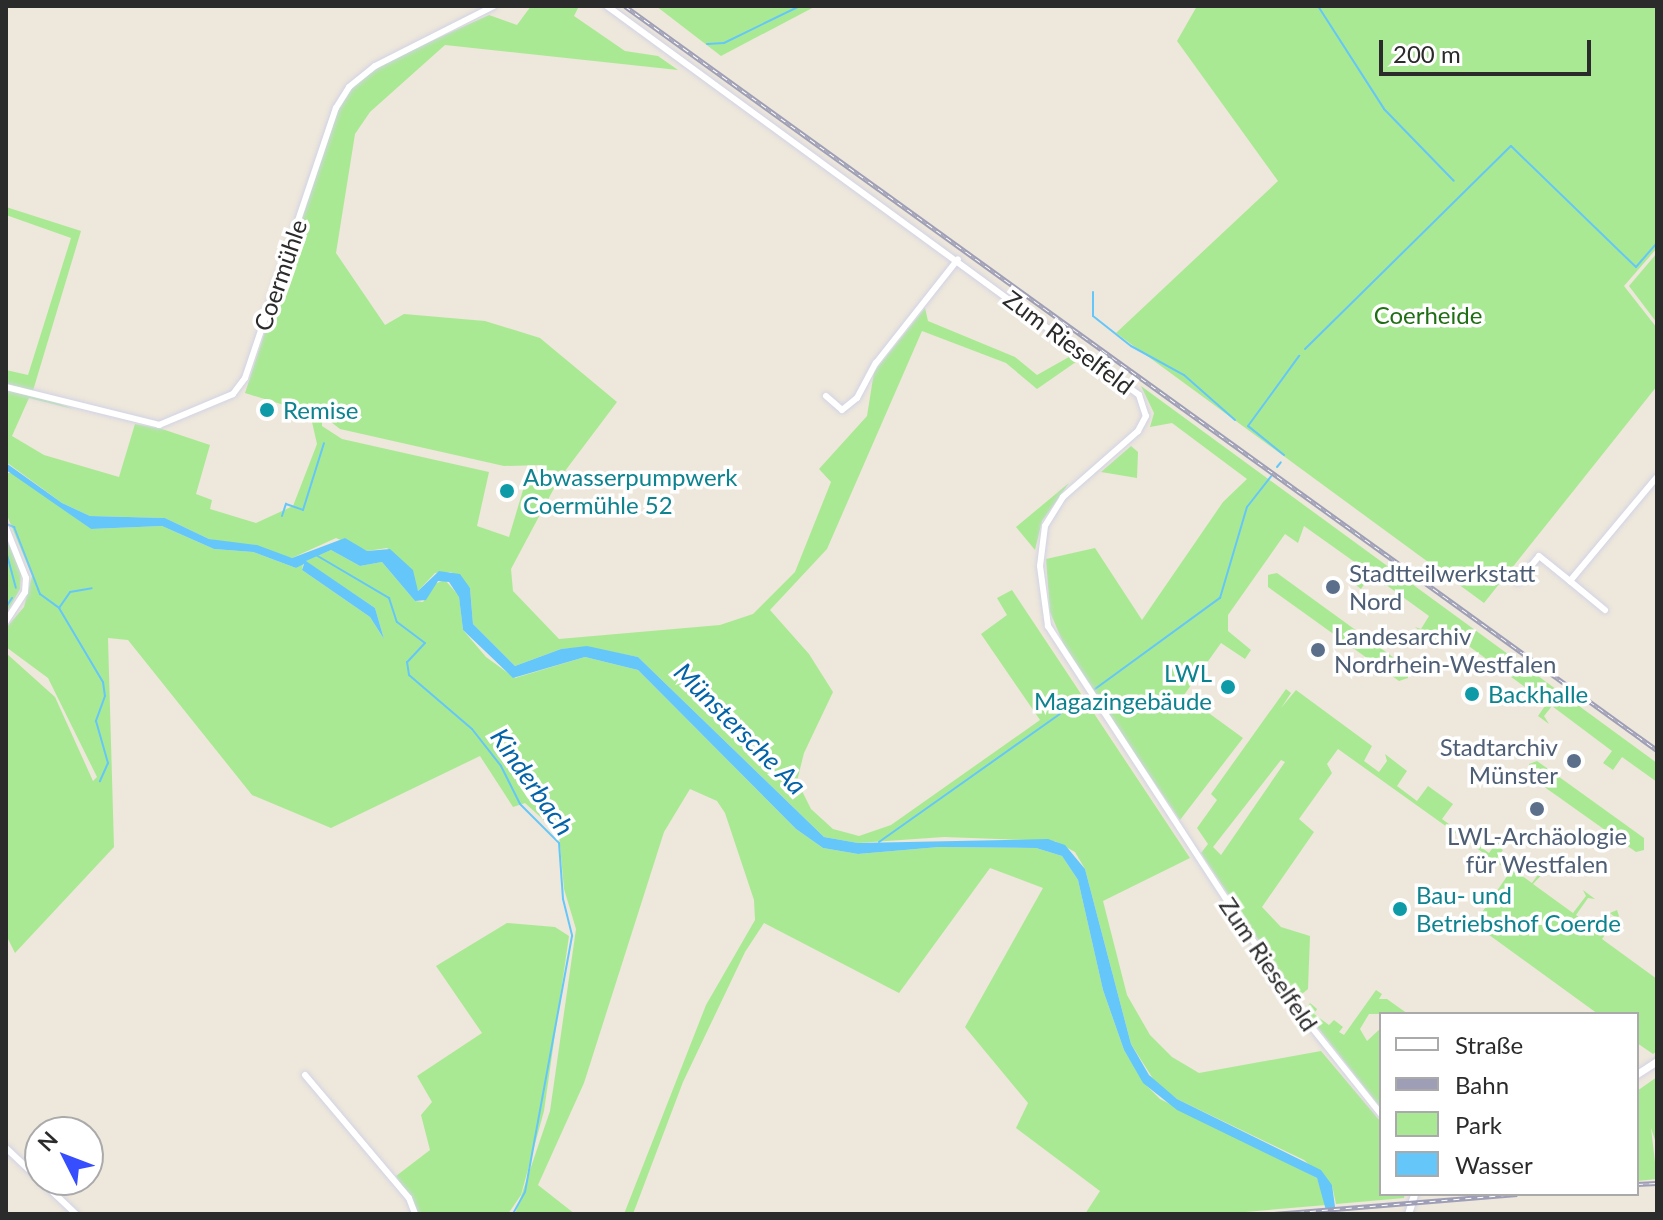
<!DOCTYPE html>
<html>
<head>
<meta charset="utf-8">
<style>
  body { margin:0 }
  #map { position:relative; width:1663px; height:1220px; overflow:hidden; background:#eee7db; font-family:Lato,sans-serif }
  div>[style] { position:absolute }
  .green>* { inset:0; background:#aae993 }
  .water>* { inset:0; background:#65c7f9 }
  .stream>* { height:2px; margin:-1px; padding:0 1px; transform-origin:1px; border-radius:1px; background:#65c7f9 }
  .roads { filter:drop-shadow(0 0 2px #d1d3e5) drop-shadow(0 0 2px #d1d3e5) }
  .minor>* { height:6px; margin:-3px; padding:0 3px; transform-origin:3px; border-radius:3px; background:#fff }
  .tertiary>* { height:7px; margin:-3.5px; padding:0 3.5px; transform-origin:3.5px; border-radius:3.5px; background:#fff }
  .rail>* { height:5px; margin-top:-2.5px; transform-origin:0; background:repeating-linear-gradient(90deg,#fff 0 6px,#9e9fb7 0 12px); box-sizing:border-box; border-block:2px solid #9e9fb7 }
  .dots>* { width:22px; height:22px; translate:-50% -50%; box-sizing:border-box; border:4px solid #fff; border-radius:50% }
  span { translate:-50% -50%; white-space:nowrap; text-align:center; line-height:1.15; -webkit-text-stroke:7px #fff; paint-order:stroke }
  .street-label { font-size:24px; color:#2b2b2b }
  .park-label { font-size:24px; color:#206f14 }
  .culture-label { font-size:24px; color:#0d838f }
  .left { translate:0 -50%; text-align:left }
  .right { translate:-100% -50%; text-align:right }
  .service-label { font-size:24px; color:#4e5e75 }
  .water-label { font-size:26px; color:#0263a8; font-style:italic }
  .frame { position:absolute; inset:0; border:8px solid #2b2b2b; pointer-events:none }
  .legend { position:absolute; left:1379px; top:1012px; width:260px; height:184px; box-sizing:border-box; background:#fff; border:2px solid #aaa; margin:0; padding:10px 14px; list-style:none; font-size:24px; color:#2b2b2b }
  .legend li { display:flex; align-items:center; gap:16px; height:40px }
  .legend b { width:40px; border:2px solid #aaa }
  .north { position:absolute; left:24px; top:1116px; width:80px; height:80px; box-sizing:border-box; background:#fff; border:2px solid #aaa; border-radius:50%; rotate:312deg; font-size:22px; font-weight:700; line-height:32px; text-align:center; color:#2b2b2b }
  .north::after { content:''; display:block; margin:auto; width:28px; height:36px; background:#374eff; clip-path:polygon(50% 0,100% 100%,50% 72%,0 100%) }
  .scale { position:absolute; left:1379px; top:40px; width:212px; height:36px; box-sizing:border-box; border:4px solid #2b2b2b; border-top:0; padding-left:10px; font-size:24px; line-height:28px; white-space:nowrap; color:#2b2b2b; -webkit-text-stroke:6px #fff; paint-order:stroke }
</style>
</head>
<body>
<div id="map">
  <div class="green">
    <div style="clip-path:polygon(evenodd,531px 6px,579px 6px,574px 16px,625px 51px,658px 56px,678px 70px,445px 45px,370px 112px,355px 134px,336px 253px,385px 325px,404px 314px,485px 321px,540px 338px,617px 402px,559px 479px,511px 569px,513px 591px,559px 639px,720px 625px,753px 614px,795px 572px,831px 482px,819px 469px,867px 416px,874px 372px,925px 308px,928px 321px,1015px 357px,1037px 375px,1076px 353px,1083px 357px,1037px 389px,1006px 363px,922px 331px,827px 549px,770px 610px,809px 654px,833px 692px,804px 753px,797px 781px,811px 809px,833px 829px,859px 836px,891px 825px,1040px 720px,981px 634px,1007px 615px,997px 598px,1012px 590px,1190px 858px,1103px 901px,1127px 995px,1150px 1035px,1172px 1057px,1199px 1073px,1321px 1051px,1381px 1122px,1381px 1194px,1405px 1194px,1404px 1198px,1336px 1204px,1332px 1185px,1304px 1160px,1177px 1099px,1155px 1082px,1131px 1044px,1085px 869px,1075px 852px,1055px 841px,944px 837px,858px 843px,824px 837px,638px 657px,587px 647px,561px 649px,515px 666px,473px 624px,470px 588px,451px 572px,435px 573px,418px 591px,405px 564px,387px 548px,367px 551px,336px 538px,292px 558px,209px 539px,165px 518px,90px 516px,62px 503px,6px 462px,6px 370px,28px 375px,71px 238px,6px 215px,6px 207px,81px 231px,32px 394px,73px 409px,29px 398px,12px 436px,44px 455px,119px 477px,135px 424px,162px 429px,210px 445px,196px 494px,212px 500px,210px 509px,256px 523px,293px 506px,317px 444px,310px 413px,245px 393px,339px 106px,352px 85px,392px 59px,489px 15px,517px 25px,531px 6px,322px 415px,340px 429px,504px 466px,543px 465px,526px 480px,509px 537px,477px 526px,489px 472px,342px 439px,322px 426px,322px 415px)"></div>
    <div style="clip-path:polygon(656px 6px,816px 6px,721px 56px)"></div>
    <div style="clip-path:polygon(1197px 6px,1657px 6px,1657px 248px,1624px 286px,1657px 328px,1657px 386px,1484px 603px,1116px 333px,1278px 181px,1177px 41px)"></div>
    <div style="clip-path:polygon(1657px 253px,1657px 323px,1629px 286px)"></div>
    <div style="clip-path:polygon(1141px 386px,1657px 763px,1657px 782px,1622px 757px,1613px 770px,1603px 763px,1612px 751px,1552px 706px,1544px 716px,1549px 724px,1538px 716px,1547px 703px,1444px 628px,1434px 641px,1415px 627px,1421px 629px,1429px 616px,1371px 574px,1361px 589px,1352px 582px,1363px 568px,1304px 526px,1298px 543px,1285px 534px,1228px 615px,1228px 631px,1251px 650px,1245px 659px,1221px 643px,1184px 695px,1243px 738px,1180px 820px,1070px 659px,1050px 612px,1046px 559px,1095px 548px,1142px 620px,1223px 502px,1247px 479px,1172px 423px,1150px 427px,1154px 413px)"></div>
    <div style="clip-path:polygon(1131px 446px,1138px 452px,1137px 478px,1101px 472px)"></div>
    <div style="clip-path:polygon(6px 473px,13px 473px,91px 529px,162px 526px,214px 549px,253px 552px,296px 568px,303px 564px,302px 570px,370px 617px,384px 639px,375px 608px,305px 561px,331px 550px,360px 566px,382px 562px,415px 601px,423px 602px,434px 584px,445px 580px,459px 596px,463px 630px,486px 657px,515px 678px,585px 657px,638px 670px,796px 829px,823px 848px,858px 854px,939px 847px,1036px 848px,1062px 856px,1078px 880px,1103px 990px,1124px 1050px,1143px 1082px,1160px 1099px,1317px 1178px,1326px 1205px,1221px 1214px,1085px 1214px,1100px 1191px,1016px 1128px,1028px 1103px,965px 1027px,1043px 888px,990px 868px,899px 993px,764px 923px,745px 952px,683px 1082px,633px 1214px,624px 1214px,706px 1005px,755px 920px,754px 900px,725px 813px,717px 801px,690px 789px,664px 832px,584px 1083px,538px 1185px,575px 1214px,515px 1214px,550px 1111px,576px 929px,564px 889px,559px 834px,525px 803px,513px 807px,480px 756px,331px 828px,252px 795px,128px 640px,108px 638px,114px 847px,15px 953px,6px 935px,6px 653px,55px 697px,93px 781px,97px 777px,48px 678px,6px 647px,6px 628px,24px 607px,32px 576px,6px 513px)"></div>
    <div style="clip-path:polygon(1069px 483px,1042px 521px,1035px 550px,1016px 527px)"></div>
    <div style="clip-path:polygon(6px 539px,21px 572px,20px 589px,6px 614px)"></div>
    <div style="clip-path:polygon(1277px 573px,1408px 668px,1408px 678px,1399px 681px,1268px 587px,1268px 575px)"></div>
    <div style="clip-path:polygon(evenodd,1286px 689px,1291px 693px,1281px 708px,1296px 690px,1372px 746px,1364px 761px,1379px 772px,1387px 761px,1385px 754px,1407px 771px,1397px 786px,1417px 801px,1428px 786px,1453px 804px,1442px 819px,1489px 853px,1500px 838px,1497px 834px,1511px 839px,1499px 847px,1503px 850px,1497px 858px,1532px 883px,1542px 869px,1550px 866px,1533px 884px,1573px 913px,1586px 896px,1583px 890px,1595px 899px,1588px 898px,1576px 915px,1602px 935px,1616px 918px,1610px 913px,1617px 910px,1619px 916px,1602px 939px,1657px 979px,1657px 1051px,1653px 1054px,1637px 1043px,1637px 1014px,1598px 1014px,1474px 924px,1510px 872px,1338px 749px,1327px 764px,1332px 773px,1299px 819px,1314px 832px,1262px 907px,1281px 927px,1310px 936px,1308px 989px,1297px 998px,1201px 853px,1208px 844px,1197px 828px,1217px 800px,1211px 794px,1286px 689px,1281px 760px,1285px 762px,1221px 855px,1213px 847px,1281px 760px)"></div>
    <div style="clip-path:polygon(1537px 761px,1644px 838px,1644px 850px,1636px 852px,1529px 776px,1529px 764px)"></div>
    <div style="clip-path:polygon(507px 923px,555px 927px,569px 936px,544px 1111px,521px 1195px,508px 1214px,419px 1214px,396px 1176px,430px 1150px,421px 1115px,432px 1102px,417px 1076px,482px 1033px,436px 966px)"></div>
    <div style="clip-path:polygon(1376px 990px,1382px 994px,1379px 999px,1387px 999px,1408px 1014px,1369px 1014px,1360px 1029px,1367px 1041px,1381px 1028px,1381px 1108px,1305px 1011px,1310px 1003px,1317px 1009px,1314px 1014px,1329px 1025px,1334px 1020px,1343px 1027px,1339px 1032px,1344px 1035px)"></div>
    <div style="clip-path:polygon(1657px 1077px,1657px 1146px,1651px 1128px,1657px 1179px,1637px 1181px,1637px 1091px)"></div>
  </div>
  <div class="water">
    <div style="clip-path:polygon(6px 463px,62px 503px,90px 516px,165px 518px,209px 539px,257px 545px,292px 558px,345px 538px,367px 551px,390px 549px,413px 570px,418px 591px,439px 571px,460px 574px,470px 588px,473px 624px,515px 666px,561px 649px,587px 646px,638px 657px,824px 837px,858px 843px,1048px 839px,1065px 845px,1085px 869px,1131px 1044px,1149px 1075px,1177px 1099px,1321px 1170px,1332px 1185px,1336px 1214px,1327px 1214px,1317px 1178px,1177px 1110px,1143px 1083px,1124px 1050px,1103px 990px,1078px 880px,1062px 856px,1036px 848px,939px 847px,858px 854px,823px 848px,796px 829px,638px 670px,585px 657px,513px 678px,463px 630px,459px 597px,449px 582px,438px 581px,426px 600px,415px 601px,382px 562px,360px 566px,331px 550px,306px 561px,375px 608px,384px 639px,370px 617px,302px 570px,304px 564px,296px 568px,253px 552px,214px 549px,162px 526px,91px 529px,6px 470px)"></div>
  </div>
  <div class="stream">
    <div style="left:1318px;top:6px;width:122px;rotate:57.3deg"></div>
    <div style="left:1384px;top:109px;width:100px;rotate:45.8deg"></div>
    <div style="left:707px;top:44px;width:17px;rotate:-3deg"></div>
    <div style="left:724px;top:43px;width:85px;rotate:-26deg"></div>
    <div style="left:1093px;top:292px;width:24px;rotate:90deg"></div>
    <div style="left:1093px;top:316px;width:48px;rotate:38.3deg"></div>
    <div style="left:1131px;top:346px;width:60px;rotate:28.7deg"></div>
    <div style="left:1184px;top:375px;width:68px;rotate:41.4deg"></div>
    <div style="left:1305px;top:349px;width:289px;rotate:-44.6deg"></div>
    <div style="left:1511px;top:146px;width:174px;rotate:44.1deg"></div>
    <div style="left:1636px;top:267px;width:32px;rotate:-49deg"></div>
    <div style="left:1284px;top:455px;width:46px;rotate:-141.1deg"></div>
    <div style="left:1248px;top:426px;width:87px;rotate:-53.9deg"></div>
    <div style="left:1277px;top:467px;width:6px;rotate:-51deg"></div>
    <div style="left:282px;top:516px;width:13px;rotate:-72deg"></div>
    <div style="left:286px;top:504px;width:18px;rotate:19deg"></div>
    <div style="left:303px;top:510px;width:70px;rotate:-72.6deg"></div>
    <div style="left:6px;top:524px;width:9px;rotate:21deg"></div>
    <div style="left:14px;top:527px;width:72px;rotate:68.8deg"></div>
    <div style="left:40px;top:594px;width:24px;rotate:36deg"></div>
    <div style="left:59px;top:608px;width:86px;rotate:59.3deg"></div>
    <div style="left:103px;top:682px;width:14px;rotate:82deg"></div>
    <div style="left:105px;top:696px;width:27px;rotate:110deg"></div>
    <div style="left:96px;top:721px;width:44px;rotate:74.1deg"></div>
    <div style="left:108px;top:763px;width:20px;rotate:114deg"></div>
    <div style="left:6px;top:551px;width:38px;rotate:75deg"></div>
    <div style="left:316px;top:555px;width:85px;rotate:30.5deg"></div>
    <div style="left:389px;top:598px;width:25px;rotate:72deg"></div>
    <div style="left:397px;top:622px;width:35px;rotate:37deg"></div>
    <div style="left:425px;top:643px;width:26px;rotate:133deg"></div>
    <div style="left:407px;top:662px;width:13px;rotate:81deg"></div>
    <div style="left:409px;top:675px;width:83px;rotate:40.6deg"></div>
    <div style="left:472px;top:729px;width:47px;rotate:51.9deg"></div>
    <div style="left:501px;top:766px;width:42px;rotate:63.4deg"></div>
    <div style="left:520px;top:804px;width:55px;rotate:45deg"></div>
    <div style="left:559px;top:843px;width:56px;rotate:85.9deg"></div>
    <div style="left:563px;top:899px;width:38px;rotate:76deg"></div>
    <div style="left:572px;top:936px;width:260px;rotate:100.4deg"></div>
    <div style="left:525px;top:1192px;width:25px;rotate:119deg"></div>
    <div style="left:6px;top:607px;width:11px;rotate:-56deg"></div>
    <div style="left:59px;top:608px;width:19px;rotate:-55deg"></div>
    <div style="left:70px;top:592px;width:22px;rotate:-10deg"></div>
    <div style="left:1095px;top:689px;width:155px;rotate:-36.1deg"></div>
    <div style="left:1220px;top:598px;width:95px;rotate:-73.5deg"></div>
    <div style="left:1247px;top:507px;width:39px;rotate:-52deg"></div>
    <div style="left:1071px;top:706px;width:14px;rotate:-34deg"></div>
    <div style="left:879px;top:842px;width:222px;rotate:-35.3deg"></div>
  </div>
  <div class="roads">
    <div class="minor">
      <div style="left:607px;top:6px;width:659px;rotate:36.17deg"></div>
      <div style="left:1139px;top:395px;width:22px;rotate:72deg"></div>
      <div style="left:1146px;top:416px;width:17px;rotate:118deg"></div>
      <div style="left:1138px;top:431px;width:100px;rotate:138.7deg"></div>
      <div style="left:1063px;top:497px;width:34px;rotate:122deg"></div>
      <div style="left:1045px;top:526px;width:40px;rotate:97.1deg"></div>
      <div style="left:1040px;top:566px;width:61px;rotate:82.4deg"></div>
      <div style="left:1048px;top:626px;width:458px;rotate:56.9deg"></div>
      <div style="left:1298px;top:1010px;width:133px;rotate:51.4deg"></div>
      <div style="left:6px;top:387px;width:158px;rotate:13.9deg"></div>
      <div style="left:159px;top:425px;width:80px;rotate:-22.7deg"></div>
      <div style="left:233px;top:394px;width:20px;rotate:-53deg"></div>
      <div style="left:245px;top:378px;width:285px;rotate:-71.4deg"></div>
      <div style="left:336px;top:108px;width:25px;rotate:-58deg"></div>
      <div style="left:349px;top:87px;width:33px;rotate:-39deg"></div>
      <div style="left:375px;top:66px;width:133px;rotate:-26.8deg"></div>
      <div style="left:826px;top:396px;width:21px;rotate:41deg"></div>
      <div style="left:842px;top:410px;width:19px;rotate:-39deg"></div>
      <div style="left:857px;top:398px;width:40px;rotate:-62deg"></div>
      <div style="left:876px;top:363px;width:132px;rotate:-51.7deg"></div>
      <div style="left:6px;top:528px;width:54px;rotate:68.2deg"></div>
      <div style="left:26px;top:578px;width:14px;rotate:94deg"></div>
      <div style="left:25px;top:592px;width:35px;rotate:123deg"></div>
      <div style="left:1518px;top:582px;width:33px;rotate:-51deg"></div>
      <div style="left:1539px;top:556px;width:40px;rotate:39deg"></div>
      <div style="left:1605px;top:610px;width:45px;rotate:-140.4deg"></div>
      <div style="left:1570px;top:581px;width:136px;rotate:-50.1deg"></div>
      <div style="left:305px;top:1075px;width:161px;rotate:49.8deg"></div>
      <div style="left:409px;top:1198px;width:17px;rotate:69deg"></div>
      <div style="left:6px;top:1148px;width:47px;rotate:43.3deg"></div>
      <div style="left:40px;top:1180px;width:50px;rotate:43.4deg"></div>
    </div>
    <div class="tertiary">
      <div style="left:1637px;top:1074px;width:24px;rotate:-33deg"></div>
      <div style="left:1408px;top:1214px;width:21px;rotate:-73deg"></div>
    </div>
  </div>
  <div class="rail">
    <div style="left:625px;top:6px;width:1272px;rotate:35.79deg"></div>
    <div style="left:1637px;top:1184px;width:20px;rotate:-3deg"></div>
    <div style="left:1274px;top:1214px;width:244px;rotate:-4.7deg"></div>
  </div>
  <div class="dots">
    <div style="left:267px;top:410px;background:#0f9aa8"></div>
    <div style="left:507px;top:491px;background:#0f9aa8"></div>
    <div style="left:1333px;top:587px;background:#5c6f8a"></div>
    <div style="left:1318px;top:650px;background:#5c6f8a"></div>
    <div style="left:1228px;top:687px;background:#0f9aa8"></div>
    <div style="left:1472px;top:694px;background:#0f9aa8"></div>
    <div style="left:1574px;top:761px;background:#5c6f8a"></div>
    <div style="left:1537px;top:809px;background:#5c6f8a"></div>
    <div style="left:1400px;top:909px;background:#0f9aa8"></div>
  </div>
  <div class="street-label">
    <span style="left:280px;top:275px;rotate:-71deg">Coermühle</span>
    <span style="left:1069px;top:342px;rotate:37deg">Zum Rieselfeld</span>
    <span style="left:1269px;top:964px;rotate:56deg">Zum Rieselfeld</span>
  </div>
  <div class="park-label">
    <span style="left:1428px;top:315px">Coerheide</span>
  </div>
  <div class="culture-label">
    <span class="left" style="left:283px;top:410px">Remise</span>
    <span class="left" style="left:523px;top:491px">Abwasserpumpwerk<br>Coermühle 52</span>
    <span class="right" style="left:1212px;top:687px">LWL<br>Magazingebäude</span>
    <span class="left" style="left:1488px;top:694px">Backhalle</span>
    <span class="left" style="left:1416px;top:909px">Bau- und<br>Betriebshof Coerde</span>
  </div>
  <div class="service-label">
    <span class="left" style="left:1349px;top:587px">Stadtteilwerkstatt<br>Nord</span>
    <span class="left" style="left:1334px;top:650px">Landesarchiv<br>Nordrhein-Westfalen</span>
    <span class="right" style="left:1558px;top:761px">Stadtarchiv<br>Münster</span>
    <span style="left:1537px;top:850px">LWL-Archäologie<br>für Westfalen</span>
  </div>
  <div class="water-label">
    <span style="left:740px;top:729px;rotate:45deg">Münstersche Aa</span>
    <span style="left:532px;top:782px;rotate:55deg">Kinderbach</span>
  </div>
  <div class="frame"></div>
  <ul class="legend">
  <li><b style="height:10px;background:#fff"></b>Straße</li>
  <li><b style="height:10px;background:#9e9fb7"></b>Bahn</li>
  <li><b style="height:22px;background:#aae993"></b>Park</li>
  <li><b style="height:22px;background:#65c7f9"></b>Wasser</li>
  </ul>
  <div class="north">N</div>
  <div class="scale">200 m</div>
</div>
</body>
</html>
